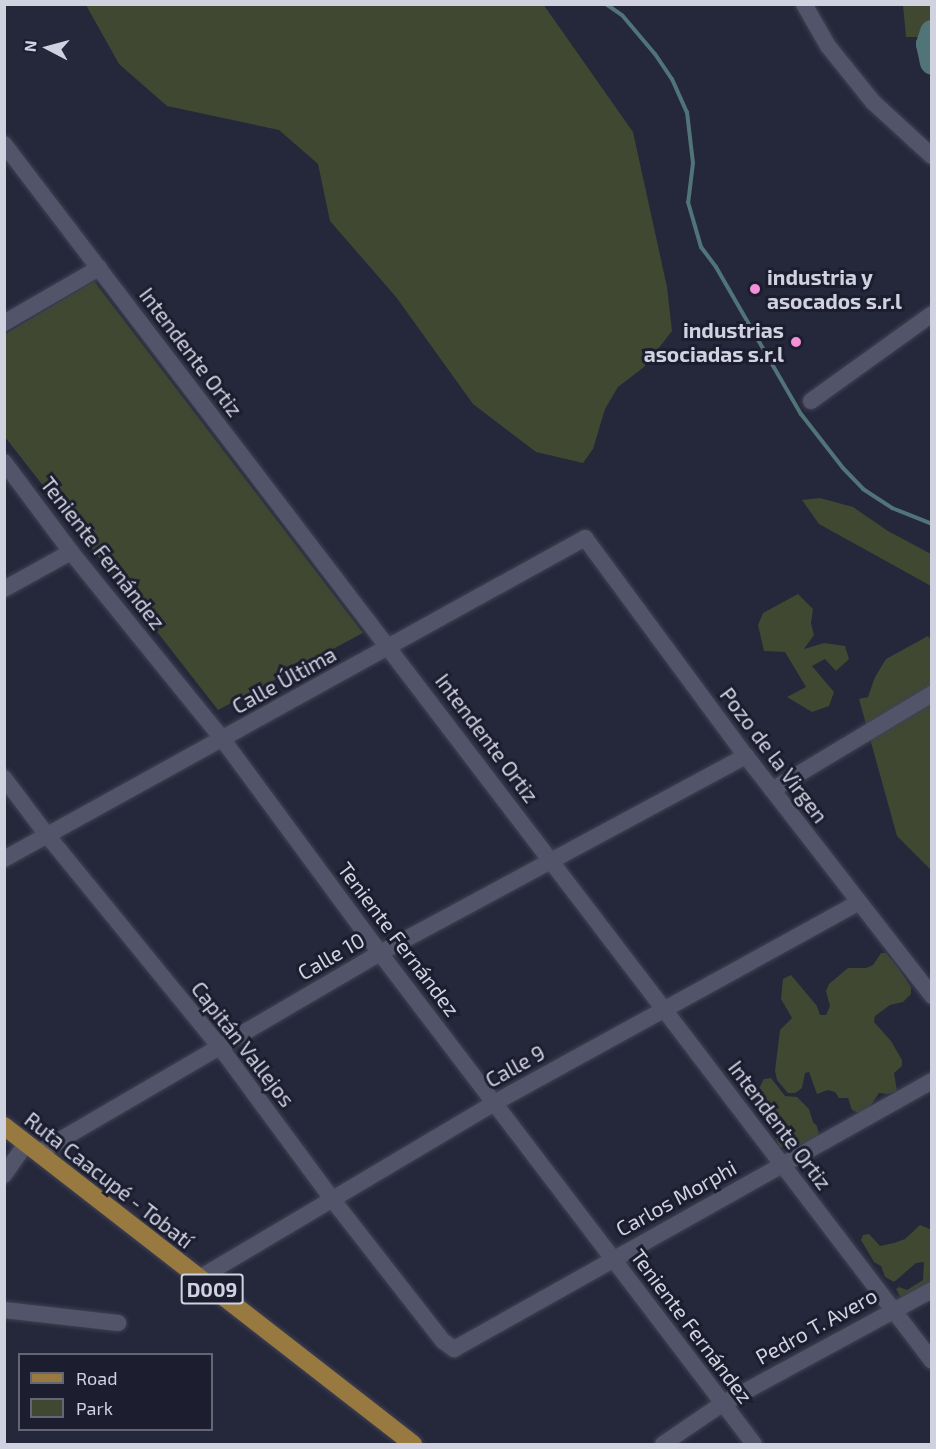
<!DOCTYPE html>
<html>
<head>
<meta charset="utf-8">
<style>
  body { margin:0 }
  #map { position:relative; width:936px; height:1449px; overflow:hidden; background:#25273b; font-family:"Exo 2",sans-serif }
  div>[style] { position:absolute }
  .green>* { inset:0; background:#404831 }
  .stream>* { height:4px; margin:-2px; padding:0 2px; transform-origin:2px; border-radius:2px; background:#507478 }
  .river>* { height:24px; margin:-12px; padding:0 12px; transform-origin:12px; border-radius:12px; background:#507478 }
  .roads { filter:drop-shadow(0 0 2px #414252) drop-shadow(0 0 2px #414252) }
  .street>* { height:16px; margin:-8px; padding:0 8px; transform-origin:8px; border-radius:8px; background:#52556a }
  .primary>* { height:18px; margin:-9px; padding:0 9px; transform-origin:9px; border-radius:9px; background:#987a41 }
  .dots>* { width:16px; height:16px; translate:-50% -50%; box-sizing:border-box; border:3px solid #1c1e30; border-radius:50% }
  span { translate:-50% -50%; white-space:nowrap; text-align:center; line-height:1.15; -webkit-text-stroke:6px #1c1e30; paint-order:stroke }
  .shield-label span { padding:2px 4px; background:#1c1e30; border:2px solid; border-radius:4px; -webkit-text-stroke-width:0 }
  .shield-label { font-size:20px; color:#d0d2df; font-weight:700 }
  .poi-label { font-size:21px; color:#d0d2df; font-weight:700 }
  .left { translate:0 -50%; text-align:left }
  .right { translate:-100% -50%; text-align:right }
  .street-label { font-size:21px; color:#d0d2df }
  .frame { position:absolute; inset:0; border:6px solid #d0d2df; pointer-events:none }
  .legend { position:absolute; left:18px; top:1353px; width:195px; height:78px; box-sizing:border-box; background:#1c1e30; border:2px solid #646676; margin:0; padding:8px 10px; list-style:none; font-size:18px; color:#d0d2df }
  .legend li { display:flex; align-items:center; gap:12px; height:30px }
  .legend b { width:30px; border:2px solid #646676 }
  .north { position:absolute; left:18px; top:18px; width:60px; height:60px; -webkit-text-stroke:4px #1c1e30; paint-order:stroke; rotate:276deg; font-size:16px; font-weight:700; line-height:24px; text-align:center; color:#d0d2df }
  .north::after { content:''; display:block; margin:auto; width:21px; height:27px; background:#d0d2df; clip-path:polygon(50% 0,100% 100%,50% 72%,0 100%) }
</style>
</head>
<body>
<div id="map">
  <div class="green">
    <div style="clip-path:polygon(543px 4px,633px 132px,667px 287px,672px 331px,644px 367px,618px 387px,605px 409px,593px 449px,583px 463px,536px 452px,473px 404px,396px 297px,330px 221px,318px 164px,279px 130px,167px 106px,119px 64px,86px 5px)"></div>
    <div style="clip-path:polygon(903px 5px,931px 5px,931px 37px,906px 37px)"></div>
    <div style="clip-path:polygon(94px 281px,363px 633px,218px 710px,5px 437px,5px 334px)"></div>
    <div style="clip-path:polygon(820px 498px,853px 507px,888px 531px,931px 554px,931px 586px,819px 524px,802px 500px)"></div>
    <div style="clip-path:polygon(798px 594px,813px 609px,811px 623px,814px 635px,804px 649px,824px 643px,845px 646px,849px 659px,836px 671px,825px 659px,812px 666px,834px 692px,829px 706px,812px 712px,787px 697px,806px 687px,785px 652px,764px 651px,758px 625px,763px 613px)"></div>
    <div style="clip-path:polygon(928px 636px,932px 642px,931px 870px,897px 836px,859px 699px,868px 697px,875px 677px,886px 659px)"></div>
    <div style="clip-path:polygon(881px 953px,886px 953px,897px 966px,911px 987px,911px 994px,903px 1002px,890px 1005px,875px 1016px,874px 1022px,891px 1041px,902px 1060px,902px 1066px,894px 1073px,897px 1091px,888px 1094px,879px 1093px,869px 1108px,858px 1113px,852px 1110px,848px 1098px,839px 1098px,835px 1092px,828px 1090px,817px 1094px,809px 1072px,805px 1073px,802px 1088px,795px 1093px,788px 1093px,777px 1080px,775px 1071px,780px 1030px,792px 1018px,781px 999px,783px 979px,791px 975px,817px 1006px,820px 1015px,826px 1015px,830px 1006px,826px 991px,829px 984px,848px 968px,866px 968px,873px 965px)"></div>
    <div style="clip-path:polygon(771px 1078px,785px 1096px,797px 1097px,809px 1109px,813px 1122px,817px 1126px,819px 1135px,816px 1138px,792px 1148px,779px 1147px,770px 1119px,761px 1111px,757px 1101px,757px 1092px,764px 1079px)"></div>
    <div style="clip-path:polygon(920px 1225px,932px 1230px,931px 1286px,902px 1300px,896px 1289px,899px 1287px,907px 1290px,923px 1280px,924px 1262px,916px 1263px,894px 1282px,885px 1277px,881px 1266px,874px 1262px,861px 1240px,863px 1235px,869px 1234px,880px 1246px,894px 1243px,905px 1239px)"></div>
  </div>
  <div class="stream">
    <div style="left:606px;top:4px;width:19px;rotate:35deg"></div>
    <div style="left:622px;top:15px;width:51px;rotate:49.8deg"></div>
    <div style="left:655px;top:54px;width:30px;rotate:56deg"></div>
    <div style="left:672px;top:79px;width:36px;rotate:66deg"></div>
    <div style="left:687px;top:112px;width:51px;rotate:83.3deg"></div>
    <div style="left:693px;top:163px;width:39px;rotate:97deg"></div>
    <div style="left:688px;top:202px;width:47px;rotate:73.9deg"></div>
    <div style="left:701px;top:247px;width:25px;rotate:53deg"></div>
    <div style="left:716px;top:267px;width:170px;rotate:60deg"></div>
    <div style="left:801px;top:414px;width:68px;rotate:52.1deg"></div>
    <div style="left:843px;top:468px;width:29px;rotate:46deg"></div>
    <div style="left:863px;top:489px;width:35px;rotate:33deg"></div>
    <div style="left:892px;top:508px;width:43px;rotate:21.8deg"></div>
  </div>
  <div class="river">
    <div style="left:932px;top:32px;width:13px;rotate:108deg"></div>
    <div style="left:928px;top:44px;width:19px;rotate:78deg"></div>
  </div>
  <div class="roads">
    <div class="street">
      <div style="left:804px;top:4px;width:48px;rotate:60.3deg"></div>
      <div style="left:828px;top:46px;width:72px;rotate:51.2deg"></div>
      <div style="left:873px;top:102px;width:80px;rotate:42.5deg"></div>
      <div style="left:4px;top:144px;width:1530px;rotate:52.67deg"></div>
      <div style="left:4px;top:323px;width:110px;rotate:-30.1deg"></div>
      <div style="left:811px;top:401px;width:149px;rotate:-35.7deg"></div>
      <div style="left:4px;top:462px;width:112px;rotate:53.3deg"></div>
      <div style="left:71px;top:552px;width:242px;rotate:51deg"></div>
      <div style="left:223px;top:740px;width:265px;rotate:53.6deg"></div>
      <div style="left:380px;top:953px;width:617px;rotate:52.7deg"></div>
      <div style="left:4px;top:589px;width:77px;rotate:-28.9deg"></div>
      <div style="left:4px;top:778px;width:71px;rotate:53deg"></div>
      <div style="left:47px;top:835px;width:274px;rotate:50.8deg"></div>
      <div style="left:220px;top:1047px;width:189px;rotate:53.6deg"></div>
      <div style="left:332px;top:1199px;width:180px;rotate:52deg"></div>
      <div style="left:443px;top:1341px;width:14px;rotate:36deg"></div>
      <div style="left:454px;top:1349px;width:548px;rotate:-29.28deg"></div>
      <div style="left:772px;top:790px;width:187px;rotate:-31deg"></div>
      <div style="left:4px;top:859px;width:664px;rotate:-28.92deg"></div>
      <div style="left:585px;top:538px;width:271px;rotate:53.6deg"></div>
      <div style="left:746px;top:756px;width:304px;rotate:52.2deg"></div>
      <div style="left:38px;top:1153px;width:396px;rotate:-30.3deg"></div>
      <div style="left:380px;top:953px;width:416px;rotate:-28.3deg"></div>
      <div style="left:4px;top:1175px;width:38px;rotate:-55deg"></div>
      <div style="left:198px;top:1279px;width:344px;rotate:-30.7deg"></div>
      <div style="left:494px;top:1103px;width:417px;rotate:-28.8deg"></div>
      <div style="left:4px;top:1310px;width:115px;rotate:6.5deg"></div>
      <div style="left:663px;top:1444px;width:71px;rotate:-34.1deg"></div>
      <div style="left:722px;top:1404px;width:239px;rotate:-28.5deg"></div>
    </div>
    <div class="primary">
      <div style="left:4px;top:1126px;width:518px;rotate:37.87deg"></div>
    </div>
  </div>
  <div class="dots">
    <div style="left:755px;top:289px;background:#f291d7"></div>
    <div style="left:796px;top:342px;background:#f291d7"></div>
  </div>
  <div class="shield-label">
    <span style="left:212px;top:1289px">D009</span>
  </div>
  <div class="poi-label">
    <span class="left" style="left:767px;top:289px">industria y<br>asocados s.r.l</span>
    <span class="right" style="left:784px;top:342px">industrias<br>asociadas s.r.l</span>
  </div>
  <div class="street-label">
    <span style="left:191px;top:352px;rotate:53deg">Intendente Ortiz</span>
    <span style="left:103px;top:553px;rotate:52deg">Teniente Fernández</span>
    <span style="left:284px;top:680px;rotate:-29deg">Calle Última</span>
    <span style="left:487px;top:738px;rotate:53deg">Intendente Ortiz</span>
    <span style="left:774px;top:755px;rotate:53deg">Pozo de la Virgen</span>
    <span style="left:399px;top:939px;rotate:53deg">Teniente Fernández</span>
    <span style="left:331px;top:956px;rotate:-30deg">Calle 10</span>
    <span style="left:243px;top:1044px;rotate:52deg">Capitán Vallejos</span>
    <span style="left:515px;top:1066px;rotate:-29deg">Calle 9</span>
    <span style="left:780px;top:1125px;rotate:53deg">Intendente Ortiz</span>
    <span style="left:109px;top:1180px;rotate:38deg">Ruta Caacupé - Tobatí</span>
    <span style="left:676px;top:1198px;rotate:-29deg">Carlos Morphi</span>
    <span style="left:692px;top:1326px;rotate:53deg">Teniente Fernández</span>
    <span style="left:816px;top:1326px;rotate:-29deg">Pedro T. Avero</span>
  </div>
  <div class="frame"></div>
  <ul class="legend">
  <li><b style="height:8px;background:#987a41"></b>Road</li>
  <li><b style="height:16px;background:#404831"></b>Park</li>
  </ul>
  <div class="north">N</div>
</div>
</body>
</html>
